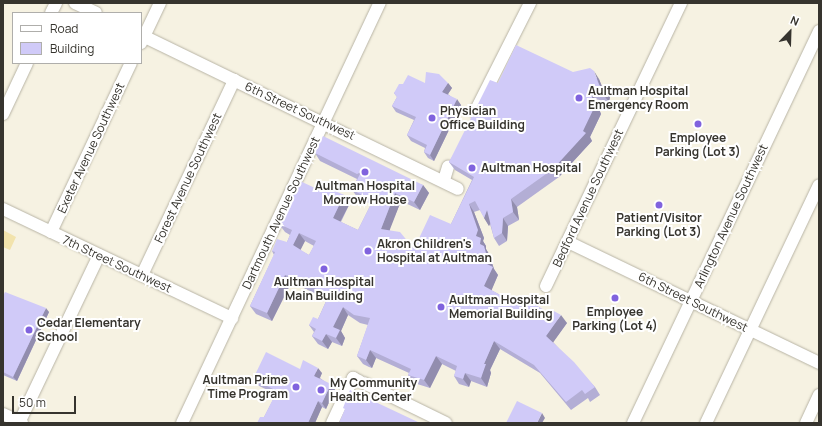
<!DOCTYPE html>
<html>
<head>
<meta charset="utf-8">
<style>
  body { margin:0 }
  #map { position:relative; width:822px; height:426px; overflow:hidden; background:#f6f2e2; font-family:Manrope,sans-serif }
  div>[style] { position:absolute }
  .green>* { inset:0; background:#f2e3ac }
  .roads { filter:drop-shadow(0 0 1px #b8b4a5) drop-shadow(0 0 1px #b8b4a5) }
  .minor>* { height:12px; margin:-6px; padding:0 6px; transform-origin:6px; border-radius:6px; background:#fff }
  .wall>* { inset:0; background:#b3aed5 }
  .shaded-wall>* { inset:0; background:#928dae }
  .building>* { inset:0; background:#d0caf8 }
  .dots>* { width:11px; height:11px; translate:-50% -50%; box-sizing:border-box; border:2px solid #fff; border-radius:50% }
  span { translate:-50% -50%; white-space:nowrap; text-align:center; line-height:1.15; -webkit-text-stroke:4px #fff; paint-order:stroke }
  .poi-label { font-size:12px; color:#36342e; font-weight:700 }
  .left { translate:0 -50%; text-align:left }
  .right { translate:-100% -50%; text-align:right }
  .street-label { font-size:12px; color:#36342e }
  .frame { position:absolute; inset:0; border:4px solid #36342e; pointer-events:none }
  .legend { position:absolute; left:12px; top:12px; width:130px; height:52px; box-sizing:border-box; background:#fff; border:1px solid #afaeab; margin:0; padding:5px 7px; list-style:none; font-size:12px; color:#36342e }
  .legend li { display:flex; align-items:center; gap:8px; height:20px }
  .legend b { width:20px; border:1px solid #afaeab }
  .north { position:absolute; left:770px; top:12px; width:40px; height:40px; -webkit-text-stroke:3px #fff; paint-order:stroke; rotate:23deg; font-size:11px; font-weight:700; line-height:16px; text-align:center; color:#36342e }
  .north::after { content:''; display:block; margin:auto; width:14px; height:18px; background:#36342e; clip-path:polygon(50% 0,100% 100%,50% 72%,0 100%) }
  .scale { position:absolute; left:12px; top:396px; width:64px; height:18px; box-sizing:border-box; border:2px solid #36342e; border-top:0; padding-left:5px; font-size:12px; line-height:14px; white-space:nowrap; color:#36342e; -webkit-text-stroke:3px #fff; paint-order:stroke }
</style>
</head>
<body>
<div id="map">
  <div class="green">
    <div style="clip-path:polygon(3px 230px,16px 237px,10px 250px,3px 247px)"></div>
  </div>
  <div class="roads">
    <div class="minor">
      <div style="left:75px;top:3px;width:23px;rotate:25deg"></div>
      <div style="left:51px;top:13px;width:11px;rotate:-63deg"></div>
      <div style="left:141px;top:35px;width:352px;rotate:25.9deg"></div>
      <div style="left:141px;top:43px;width:44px;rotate:-64.6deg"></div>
      <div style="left:475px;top:112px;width:122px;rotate:-63.2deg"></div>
      <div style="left:3px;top:114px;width:56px;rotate:-64.8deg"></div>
      <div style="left:444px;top:180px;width:14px;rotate:-73deg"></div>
      <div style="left:3px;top:209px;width:254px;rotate:25.5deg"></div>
      <div style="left:51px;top:232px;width:187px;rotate:-64.7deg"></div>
      <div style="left:568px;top:242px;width:279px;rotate:25.7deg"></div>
      <div style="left:142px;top:275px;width:216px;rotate:-64.7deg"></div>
      <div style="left:546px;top:286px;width:314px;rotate:-64.5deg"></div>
      <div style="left:364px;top:383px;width:91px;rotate:26deg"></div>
      <div style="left:3px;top:414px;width:21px;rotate:25deg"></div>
      <div style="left:19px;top:423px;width:186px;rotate:-64.5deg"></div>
      <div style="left:182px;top:423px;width:464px;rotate:-64.8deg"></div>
      <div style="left:332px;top:423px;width:50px;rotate:-65deg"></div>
      <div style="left:353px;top:378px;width:7px;rotate:27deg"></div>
      <div style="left:633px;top:423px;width:434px;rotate:-64.6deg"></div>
      <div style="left:706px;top:423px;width:263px;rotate:-64.6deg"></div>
      <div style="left:806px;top:423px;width:31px;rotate:-65deg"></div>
    </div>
  </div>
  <div class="wall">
    <div style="clip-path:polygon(evenodd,573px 72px,599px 79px,602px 88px,604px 89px,610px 97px,609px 102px,595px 99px,601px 114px,590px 137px,592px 141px,559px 177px,517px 207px,519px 220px,508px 226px,507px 241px,499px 246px,494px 238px,490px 224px,489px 226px,480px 210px,474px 212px,484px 238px,483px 241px,486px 246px,486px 249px,489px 254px,494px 269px,498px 275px,491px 290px,524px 308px,567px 323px,553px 342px,595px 387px,600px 395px,590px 402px,588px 398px,571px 410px,540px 373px,500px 349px,490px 370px,491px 373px,487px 387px,471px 381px,469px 387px,459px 384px,454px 376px,456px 371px,442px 364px,430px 388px,414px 383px,408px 375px,409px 373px,376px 358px,372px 368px,369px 367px,363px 364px,357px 356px,368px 325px,360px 323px,348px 315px,341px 331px,345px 338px,342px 346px,332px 342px,328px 349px,318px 344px,312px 336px,314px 332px,309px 325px,318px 319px,327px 299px,295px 284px,291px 283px,272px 321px,256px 314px,250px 306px,274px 255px,272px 251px,287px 242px,290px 235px,285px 232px,279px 224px,315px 188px,344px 195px,350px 203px,341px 222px,358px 230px,371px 204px,358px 198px,352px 190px,357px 179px,320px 161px,315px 153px,423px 185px,429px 193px,420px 210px,401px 201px,389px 230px,414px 249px,451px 224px,472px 180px,455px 170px,449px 162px,498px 83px,573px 72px,305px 241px,314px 246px,309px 255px,300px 250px,305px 241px)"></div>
    <div style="clip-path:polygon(448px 83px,452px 88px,448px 94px,461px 105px,434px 161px,428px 158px,424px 152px,425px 148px,411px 141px,407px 135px,414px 120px,396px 112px,392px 106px,397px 97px,394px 93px,403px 84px)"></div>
    <div style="clip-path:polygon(3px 296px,49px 312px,17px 381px,3px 375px)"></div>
    <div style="clip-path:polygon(300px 369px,322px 373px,320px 378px,335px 389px,326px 409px,322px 407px,315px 423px,257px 423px,264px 417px,276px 394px,257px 385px,253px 379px)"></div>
  </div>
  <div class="shaded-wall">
    <div style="clip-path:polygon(594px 71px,599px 79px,604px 91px,604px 89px,610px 97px,609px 102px,603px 94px)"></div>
    <div style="clip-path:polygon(448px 83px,452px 88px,446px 97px,442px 92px)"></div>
    <div style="clip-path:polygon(590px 91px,595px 99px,601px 114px,590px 137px,592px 141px,559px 177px,553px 169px,583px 131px)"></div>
    <div style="clip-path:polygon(457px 99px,461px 105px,434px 161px,430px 155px)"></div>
    <div style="clip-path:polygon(423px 185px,429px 193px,420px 210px,414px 202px)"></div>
    <div style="clip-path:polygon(395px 193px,401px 201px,387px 237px,381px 229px)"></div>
    <div style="clip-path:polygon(344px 195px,350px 203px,338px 226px,333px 218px)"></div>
    <div style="clip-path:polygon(511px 199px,517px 207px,519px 220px,513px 212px)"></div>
    <div style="clip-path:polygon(469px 204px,474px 212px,484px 238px,483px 241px,486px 246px,486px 249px,489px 254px,494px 269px,498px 275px,490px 294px,484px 286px,487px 264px,480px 244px,476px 236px)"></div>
    <div style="clip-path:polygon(487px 210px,493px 218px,489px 226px,484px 218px)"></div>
    <div style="clip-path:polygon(503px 218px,508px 226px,507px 241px,502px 233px)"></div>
    <div style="clip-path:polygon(299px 233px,305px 241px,299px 253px,293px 245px)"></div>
    <div style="clip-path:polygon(285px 275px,291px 283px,272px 321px,267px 313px)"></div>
    <div style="clip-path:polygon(343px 307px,348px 315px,341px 331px,345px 338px,342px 346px,336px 338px,333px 327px)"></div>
    <div style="clip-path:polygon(46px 308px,49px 312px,17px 381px,13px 377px)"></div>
    <div style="clip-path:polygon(561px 315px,567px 323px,552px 344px,546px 336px)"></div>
    <div style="clip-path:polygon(326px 334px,332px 342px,328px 349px,322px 341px)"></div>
    <div style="clip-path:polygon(494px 341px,500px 349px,490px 370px,491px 373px,487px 387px,481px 378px,484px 364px)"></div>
    <div style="clip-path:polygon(370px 350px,376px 358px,372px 368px,366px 360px)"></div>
    <div style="clip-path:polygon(436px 356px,442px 364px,430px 388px,424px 380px)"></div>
    <div style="clip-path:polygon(318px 368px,322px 373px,318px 382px,314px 376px)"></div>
    <div style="clip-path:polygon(465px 373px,471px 381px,469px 387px,463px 379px)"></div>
    <div style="clip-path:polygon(331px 384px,335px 389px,326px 409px,322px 403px)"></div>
    <div style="clip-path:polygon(318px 401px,322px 407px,315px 423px,308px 423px)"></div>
    <div style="clip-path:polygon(542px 413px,545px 418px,542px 423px,537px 423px)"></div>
  </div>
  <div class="building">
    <div style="clip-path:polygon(evenodd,516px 45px,573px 72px,590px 68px,594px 71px,599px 85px,604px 89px,603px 94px,590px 91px,595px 106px,583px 131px,586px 133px,553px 169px,511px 199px,513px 212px,503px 218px,502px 233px,494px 238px,487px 210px,484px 218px,475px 201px,469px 204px,478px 230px,476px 236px,481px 238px,480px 244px,484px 246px,488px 260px,487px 264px,493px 267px,484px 286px,524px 308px,528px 300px,549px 313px,552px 310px,561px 315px,546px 336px,574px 362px,595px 387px,585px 394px,582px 390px,566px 402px,534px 365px,494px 341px,484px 364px,486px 364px,481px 378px,465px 373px,463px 379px,454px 376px,457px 366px,436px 356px,424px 380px,408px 375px,411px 369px,370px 350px,366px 360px,364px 359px,357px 356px,370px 318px,354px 315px,343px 307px,333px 327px,340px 330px,336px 338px,326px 334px,322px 341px,312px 336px,316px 329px,309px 325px,313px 317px,318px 319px,329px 295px,289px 276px,285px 275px,267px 313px,250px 306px,275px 252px,272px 251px,277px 239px,287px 242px,292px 230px,279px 224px,300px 181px,315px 188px,320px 184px,344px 195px,333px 218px,358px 230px,373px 200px,352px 190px,361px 172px,357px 174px,315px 153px,323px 136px,423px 185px,414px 202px,395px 193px,381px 229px,400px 232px,414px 249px,430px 215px,451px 224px,474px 177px,449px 162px,490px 80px,498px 83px,516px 45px,299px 233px,316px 241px,309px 255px,293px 245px,299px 233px)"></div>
    <div style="clip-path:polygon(426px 72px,439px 74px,448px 83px,442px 92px,457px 99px,430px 155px,424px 152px,427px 145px,407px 135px,416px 117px,392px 106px,397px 97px,394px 93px,399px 84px,403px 84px,408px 75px,425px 83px)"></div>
    <div style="clip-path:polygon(5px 292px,46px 308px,13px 377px,3px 372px,3px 296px)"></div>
    <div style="clip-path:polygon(266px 352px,300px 369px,303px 360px,318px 368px,314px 376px,331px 384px,322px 403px,318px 401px,308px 423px,257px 423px,260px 417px,264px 417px,277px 391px,253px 379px)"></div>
    <div style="clip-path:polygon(350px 390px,420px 423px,339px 423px,345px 409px,343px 408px)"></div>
    <div style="clip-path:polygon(517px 401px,542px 413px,537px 423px,506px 423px)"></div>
  </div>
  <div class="dots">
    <div style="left:579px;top:98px;background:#8063de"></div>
    <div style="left:432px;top:118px;background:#8063de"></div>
    <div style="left:698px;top:124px;background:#8063de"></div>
    <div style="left:472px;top:168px;background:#8063de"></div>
    <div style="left:365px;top:172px;background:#8063de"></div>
    <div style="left:659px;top:205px;background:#8063de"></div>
    <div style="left:368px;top:251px;background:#8063de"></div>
    <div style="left:324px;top:269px;background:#8063de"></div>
    <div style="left:615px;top:298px;background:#8063de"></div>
    <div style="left:441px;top:307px;background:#8063de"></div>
    <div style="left:29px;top:330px;background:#8063de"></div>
    <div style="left:296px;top:387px;background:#8063de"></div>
    <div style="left:321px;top:390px;background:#8063de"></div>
  </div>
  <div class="poi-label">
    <span class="left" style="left:588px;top:98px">Aultman Hospital<br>Emergency Room</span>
    <span class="left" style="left:440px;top:118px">Physician<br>Office Building</span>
    <span style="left:698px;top:145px">Employee<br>Parking (Lot 3)</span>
    <span class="left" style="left:481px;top:168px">Aultman Hospital</span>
    <span style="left:365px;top:193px">Aultman Hospital<br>Morrow House</span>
    <span style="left:659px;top:225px">Patient/Visitor<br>Parking (Lot 3)</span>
    <span class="left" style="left:377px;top:251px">Akron Children's<br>Hospital at Aultman</span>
    <span style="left:324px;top:289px">Aultman Hospital<br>Main Building</span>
    <span class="left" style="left:449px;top:307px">Aultman Hospital<br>Memorial Building</span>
    <span style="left:615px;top:319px">Employee<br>Parking (Lot 4)</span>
    <span class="left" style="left:37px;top:330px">Cedar Elementary<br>School</span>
    <span class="right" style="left:288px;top:387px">Aultman Prime<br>Time Program</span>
    <span class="left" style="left:330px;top:390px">My Community<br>Health Center</span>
  </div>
  <div class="street-label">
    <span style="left:300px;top:111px;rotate:25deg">6th Street Southwest</span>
    <span style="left:91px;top:148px;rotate:-65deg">Exeter Avenue Southwest</span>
    <span style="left:188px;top:178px;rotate:-65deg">Forest Avenue Southwest</span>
    <span style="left:588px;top:198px;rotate:-65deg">Bedford Avenue Southwest</span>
    <span style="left:281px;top:213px;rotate:-65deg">Dartmouth Avenue Southwest</span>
    <span style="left:731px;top:216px;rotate:-65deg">Arlington Avenue Southwest</span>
    <span style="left:117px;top:264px;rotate:25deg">7th Street Southwest</span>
    <span style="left:693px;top:302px;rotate:26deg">6th Street Southwest</span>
  </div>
  <div class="frame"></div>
  <ul class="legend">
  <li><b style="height:5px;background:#fff"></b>Road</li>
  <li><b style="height:11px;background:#d0caf8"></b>Building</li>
  </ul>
  <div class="north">N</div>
  <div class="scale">50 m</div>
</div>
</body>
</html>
